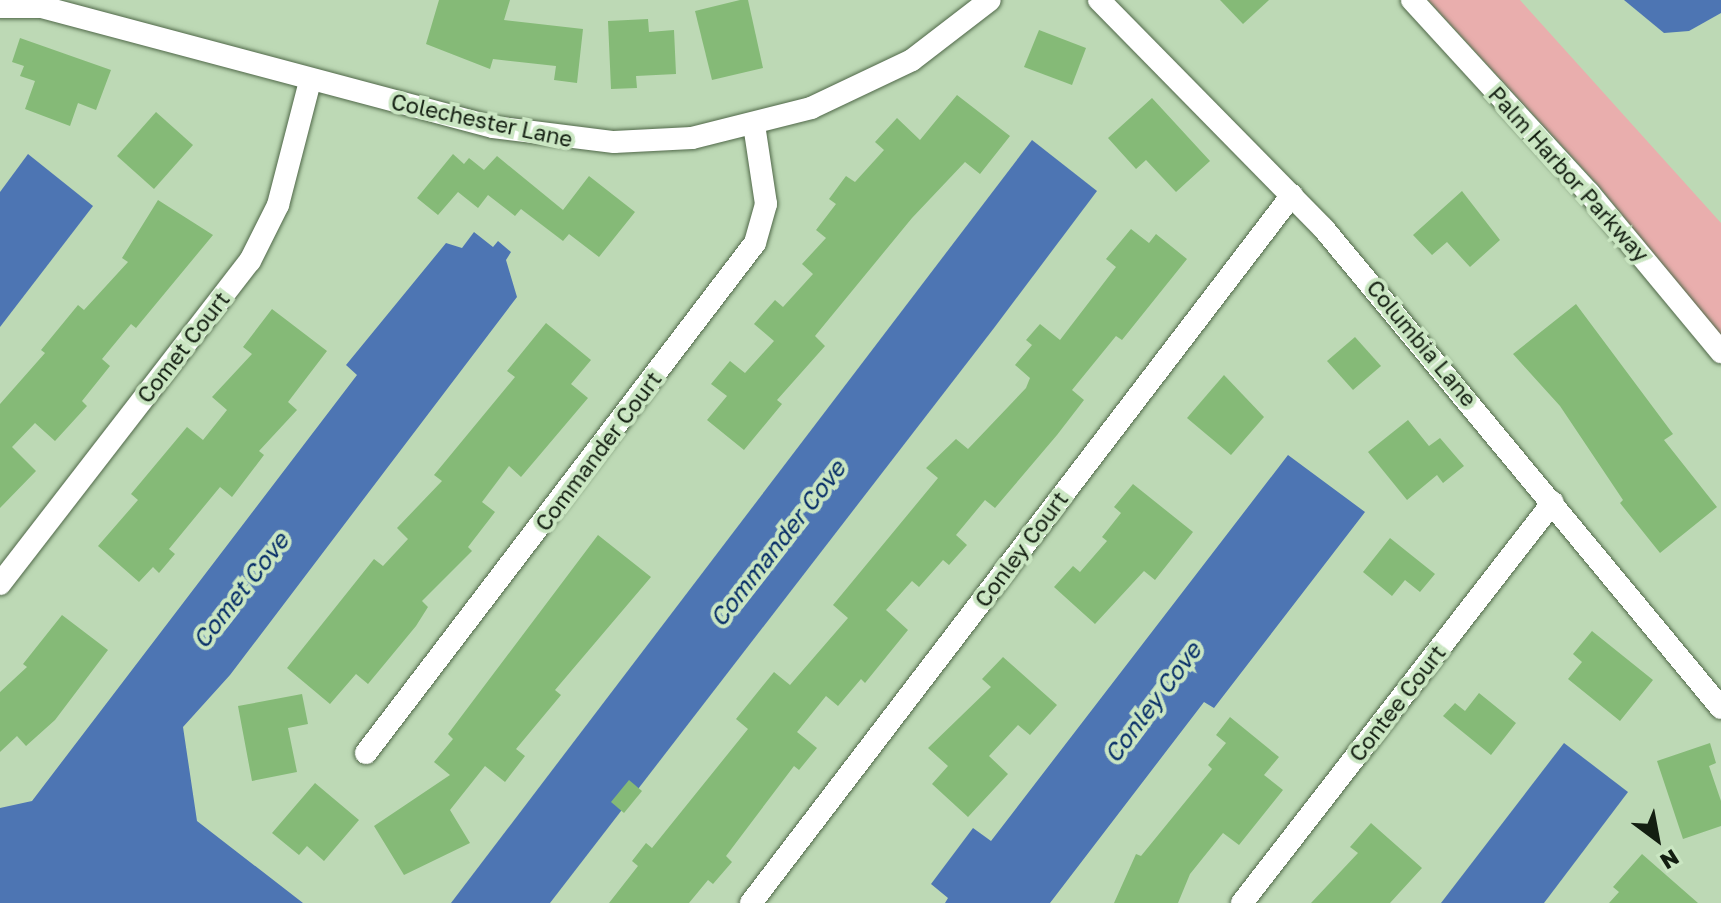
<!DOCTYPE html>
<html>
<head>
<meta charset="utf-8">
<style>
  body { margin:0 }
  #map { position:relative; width:1721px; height:903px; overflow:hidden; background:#bdd9b5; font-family:"Golos Text",sans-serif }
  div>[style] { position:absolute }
  .green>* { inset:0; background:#e9aead }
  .water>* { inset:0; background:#4d75b3 }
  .building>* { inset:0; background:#85ba77 }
  .roads { filter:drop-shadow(0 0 2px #506849) drop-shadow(0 0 2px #506849) }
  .minor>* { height:22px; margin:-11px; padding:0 11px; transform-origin:11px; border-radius:11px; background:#fff }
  span { translate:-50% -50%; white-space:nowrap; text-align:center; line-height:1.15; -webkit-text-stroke:8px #cae6c2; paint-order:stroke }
  .street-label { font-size:22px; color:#131e11 }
  .water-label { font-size:24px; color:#062d67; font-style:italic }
  .north { position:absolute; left:1617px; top:799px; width:80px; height:80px; -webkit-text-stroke:6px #cae6c2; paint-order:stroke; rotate:148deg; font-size:22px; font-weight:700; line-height:32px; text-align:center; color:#131e11 }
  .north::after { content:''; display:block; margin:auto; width:28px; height:36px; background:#131e11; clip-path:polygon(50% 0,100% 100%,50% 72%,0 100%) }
</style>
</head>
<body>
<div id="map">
  <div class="green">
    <div style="clip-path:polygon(1428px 0,1520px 0,1721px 223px,1721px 336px,1598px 185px)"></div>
  </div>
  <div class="water">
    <div style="clip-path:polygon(1624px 0,1721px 0,1721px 13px,1689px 31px,1664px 33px)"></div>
    <div style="clip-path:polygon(1032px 140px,1097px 191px,994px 328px,550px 903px,451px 903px)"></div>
    <div style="clip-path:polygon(28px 154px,93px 206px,0 327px,0 192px)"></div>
    <div style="clip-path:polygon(474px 232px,493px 247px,498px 241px,511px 252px,506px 260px,517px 297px,230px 675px,183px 727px,197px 821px,303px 903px,0 903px,0 808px,32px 801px,357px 375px,346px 365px,446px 243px,462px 248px)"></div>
    <div style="clip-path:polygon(1288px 455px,1365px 512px,1214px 708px,1204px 702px,1050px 903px,945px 903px,948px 898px,931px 884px,973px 828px,991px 841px)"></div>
    <div style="clip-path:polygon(1564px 743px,1628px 792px,1544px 903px,1441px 903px)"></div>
  </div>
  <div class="building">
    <div style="clip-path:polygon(439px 0,510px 0,504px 20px,583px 29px,577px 83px,554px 80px,556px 66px,493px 59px,490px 69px,426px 44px)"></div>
    <div style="clip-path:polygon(740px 0,748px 0,763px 68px,712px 80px,695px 11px)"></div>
    <div style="clip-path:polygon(1220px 0,1269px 0,1243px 24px)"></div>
    <div style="clip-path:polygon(648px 19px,649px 32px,674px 30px,676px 74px,636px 76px,637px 88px,611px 89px,608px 21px)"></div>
    <div style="clip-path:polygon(1039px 30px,1086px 48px,1072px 85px,1024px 67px)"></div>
    <div style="clip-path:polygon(20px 38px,111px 70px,96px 110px,78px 103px,70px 126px,25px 109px,35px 81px,20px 76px,24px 66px,12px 62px)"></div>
    <div style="clip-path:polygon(957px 95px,1010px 136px,980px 174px,965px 162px,912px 218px,815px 336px,825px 346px,777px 400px,782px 404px,744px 450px,707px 420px,727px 396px,711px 384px,730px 361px,745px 373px,774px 341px,754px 324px,775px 300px,783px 307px,813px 274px,802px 264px,826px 238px,816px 230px,836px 204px,829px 199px,846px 176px,855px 182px,884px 150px,875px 142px,897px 118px,920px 140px)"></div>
    <div style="clip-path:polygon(1152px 98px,1210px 161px,1176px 192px,1146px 160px,1136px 169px,1108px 138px)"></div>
    <div style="clip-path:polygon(156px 112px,193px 145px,154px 189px,117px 156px)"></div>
    <div style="clip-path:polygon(453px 154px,464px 164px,469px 158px,484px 170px,497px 156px,563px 210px,589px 176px,635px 212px,599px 257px,569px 234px,563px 241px,521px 209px,515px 216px,488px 195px,478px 208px,458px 192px,438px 215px,417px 198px)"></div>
    <div style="clip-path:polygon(1462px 191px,1500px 240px,1470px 267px,1447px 242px,1432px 255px,1413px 235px)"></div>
    <div style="clip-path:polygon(158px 200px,213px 235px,136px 328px,131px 324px,102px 359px,110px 366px,82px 401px,87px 406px,55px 441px,35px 423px,12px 447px,36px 471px,0 508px,0 404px,45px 353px,41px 350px,78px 305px,84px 310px,128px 262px,122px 258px)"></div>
    <div style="clip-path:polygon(1131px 229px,1149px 243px,1156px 234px,1187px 259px,1122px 340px,1116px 336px,1072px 390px,1084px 400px,1057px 435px,995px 508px,985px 500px,956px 535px,967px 545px,949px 565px,943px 560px,919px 587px,912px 581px,886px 610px,908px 630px,865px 683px,861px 679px,838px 706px,826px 696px,797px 732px,817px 748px,799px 770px,794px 766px,726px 856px,732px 862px,713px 884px,708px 880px,689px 903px,609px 903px,638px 866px,632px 861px,646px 843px,652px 848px,748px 729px,736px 719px,774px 672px,790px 685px,848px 618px,833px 605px,938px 478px,926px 468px,956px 439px,968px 449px,1026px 388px,1030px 378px,1015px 365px,1032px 345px,1026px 340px,1040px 324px,1060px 340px,1116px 267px,1106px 259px)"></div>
    <div style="clip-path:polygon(1576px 304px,1673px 434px,1664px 440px,1717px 507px,1660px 553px,1620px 503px,1623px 500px,1560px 406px,1513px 354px)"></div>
    <div style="clip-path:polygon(272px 309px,327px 351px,288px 402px,297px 410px,259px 451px,264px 455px,232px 497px,220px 487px,169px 549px,175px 554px,159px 573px,153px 567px,139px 582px,98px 546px,138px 500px,131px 494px,187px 427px,203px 440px,227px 410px,212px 397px,252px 354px,243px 347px)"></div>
    <div style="clip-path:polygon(546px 323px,591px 360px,571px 384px,588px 398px,521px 477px,509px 466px,482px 502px,495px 512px,468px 547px,472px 551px,422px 601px,428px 607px,416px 626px,368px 684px,356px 674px,330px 704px,287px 668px,374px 559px,383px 566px,408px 539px,397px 528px,442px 481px,434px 475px,515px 377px,507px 371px)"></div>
    <div style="clip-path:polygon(1355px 337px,1381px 366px,1353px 390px,1327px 361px)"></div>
    <div style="clip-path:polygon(1224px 375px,1264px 417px,1231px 455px,1187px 418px)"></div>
    <div style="clip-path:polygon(1408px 420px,1429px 446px,1440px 438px,1464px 466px,1443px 483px,1437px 475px,1407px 500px,1368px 452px)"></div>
    <div style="clip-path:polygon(1133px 484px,1193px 532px,1155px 580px,1144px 571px,1095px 624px,1054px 587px,1073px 566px,1080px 572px,1107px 541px,1102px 537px,1121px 513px,1114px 507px)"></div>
    <div style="clip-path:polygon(598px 535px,651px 577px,555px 690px,561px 695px,516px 749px,525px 756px,505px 782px,485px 766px,450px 810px,470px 843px,404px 875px,374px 826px,450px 775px,434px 762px,453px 739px,448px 734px)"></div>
    <div style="clip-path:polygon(1390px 538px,1435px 574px,1420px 592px,1405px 580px,1392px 596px,1363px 572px)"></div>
    <div style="clip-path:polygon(62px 615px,108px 650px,55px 720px,26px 746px,17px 736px,0 752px,0 692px,27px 667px,23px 664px)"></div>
    <div style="clip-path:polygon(1592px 631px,1653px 680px,1620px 721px,1568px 679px,1582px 662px,1573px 654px)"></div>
    <div style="clip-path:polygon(1003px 657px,1057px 705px,1030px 735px,1018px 725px,989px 756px,1008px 774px,968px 817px,932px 784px,948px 766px,928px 748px,991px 687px,982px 679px)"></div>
    <div style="clip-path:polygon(1479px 693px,1516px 723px,1491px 755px,1443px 716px,1455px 703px,1465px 711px)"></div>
    <div style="clip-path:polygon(302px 694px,308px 724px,288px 728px,297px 772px,252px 781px,238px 706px)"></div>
    <div style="clip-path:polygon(1230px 717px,1279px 757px,1264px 775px,1283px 790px,1239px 845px,1223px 833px,1190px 874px,1178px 903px,1114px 903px,1136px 854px,1141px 856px,1212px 769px,1208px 765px,1226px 743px,1216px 735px)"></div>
    <div style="clip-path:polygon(1710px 743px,1716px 763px,1709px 766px,1721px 801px,1721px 826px,1683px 839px,1657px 761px)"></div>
    <div style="clip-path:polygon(629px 780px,642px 791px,624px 813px,611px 802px)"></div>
    <div style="clip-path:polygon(315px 783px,359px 820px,324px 861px,307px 846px,299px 855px,272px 833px)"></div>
    <div style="clip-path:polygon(1371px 823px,1422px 868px,1390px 903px,1311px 903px,1358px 853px,1350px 847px)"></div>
    <div style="clip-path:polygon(1642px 854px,1698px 903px,1609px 903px,1619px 892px,1613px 887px)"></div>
  </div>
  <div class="roads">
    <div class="minor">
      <div style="left:1099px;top:0;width:321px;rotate:45.5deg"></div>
      <div style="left:1324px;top:229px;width:622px;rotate:50.35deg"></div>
      <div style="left:1412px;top:0;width:262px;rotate:47.5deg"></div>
      <div style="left:1589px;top:193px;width:207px;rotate:50.3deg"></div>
      <div style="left:0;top:7px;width:42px"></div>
      <div style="left:42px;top:7px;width:467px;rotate:14.9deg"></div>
      <div style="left:493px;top:127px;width:122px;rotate:7.1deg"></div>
      <div style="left:614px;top:142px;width:78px;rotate:-2.9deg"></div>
      <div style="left:692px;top:138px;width:123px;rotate:-14.1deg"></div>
      <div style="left:811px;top:108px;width:112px;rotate:-25.4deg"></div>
      <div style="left:912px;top:60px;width:98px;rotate:-37.6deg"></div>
      <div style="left:0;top:584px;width:408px;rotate:-52.3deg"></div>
      <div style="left:250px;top:261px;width:63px;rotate:-63.4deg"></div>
      <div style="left:278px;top:205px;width:128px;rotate:-75.5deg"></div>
      <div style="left:366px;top:753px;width:641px;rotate:-52.67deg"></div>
      <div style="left:755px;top:243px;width:41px;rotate:-74.2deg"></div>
      <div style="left:766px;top:204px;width:80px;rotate:-98.6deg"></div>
      <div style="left:751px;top:903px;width:891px;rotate:-52.62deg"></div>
      <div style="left:1242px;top:903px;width:507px;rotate:-52.2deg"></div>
    </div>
  </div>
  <div class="street-label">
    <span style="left:482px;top:120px;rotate:12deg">Colechester Lane</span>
    <span style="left:1569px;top:174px;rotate:48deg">Palm Harbor Parkway</span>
    <span style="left:1422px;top:343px;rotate:50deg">Columbia Lane</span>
    <span style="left:183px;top:347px;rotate:-52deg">Comet Court</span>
    <span style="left:598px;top:451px;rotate:-53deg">Commander Court</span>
    <span style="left:1021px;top:549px;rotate:-53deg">Conley Court</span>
    <span style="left:1397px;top:703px;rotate:-52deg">Contee Court</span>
  </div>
  <div class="water-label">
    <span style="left:777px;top:543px;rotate:-52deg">Commander Cove</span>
    <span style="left:240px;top:590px;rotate:-52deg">Comet Cove</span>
    <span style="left:1152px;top:702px;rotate:-53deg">Conley Cove</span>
  </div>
  <div class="north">N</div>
</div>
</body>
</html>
